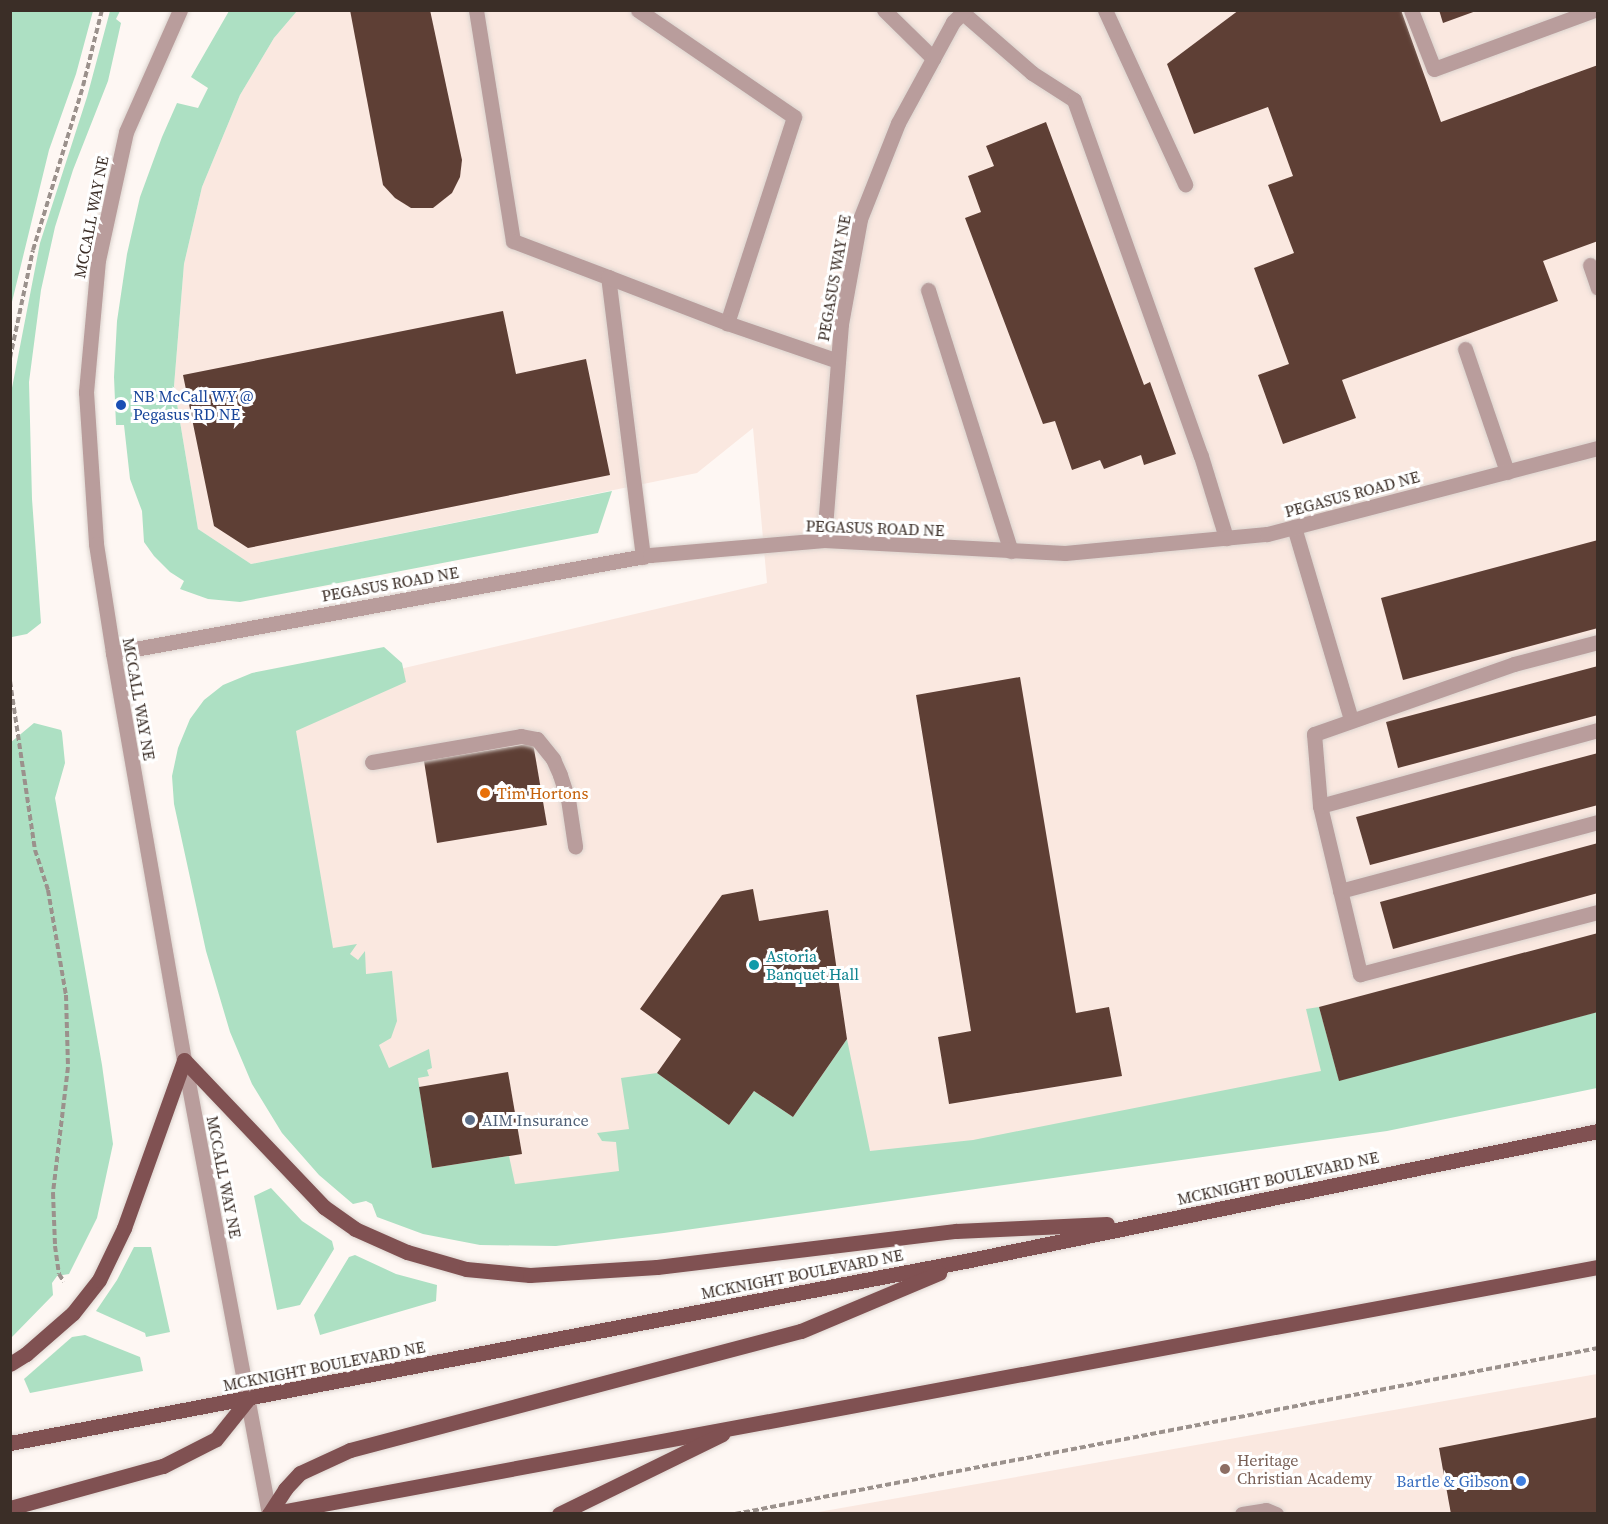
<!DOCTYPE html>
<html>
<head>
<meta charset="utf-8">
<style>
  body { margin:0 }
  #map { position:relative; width:1608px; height:1524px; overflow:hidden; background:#fef7f3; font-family:"Source Serif 4",serif }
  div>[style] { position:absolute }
  .built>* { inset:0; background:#fae8e0 }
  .green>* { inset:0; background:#ade0c3 }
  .building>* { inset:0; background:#5e3f35 }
  .path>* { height:4px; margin-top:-2px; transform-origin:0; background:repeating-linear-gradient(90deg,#9b918c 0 6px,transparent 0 9px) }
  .roads { filter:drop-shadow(0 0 2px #dbd3ce) drop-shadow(0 0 2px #dbd3ce) }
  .service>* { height:15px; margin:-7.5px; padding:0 7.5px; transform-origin:7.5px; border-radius:7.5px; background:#b99d9c }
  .minor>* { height:15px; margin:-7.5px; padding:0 7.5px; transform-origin:7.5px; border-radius:7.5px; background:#b99d9c }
  .tertiary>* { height:15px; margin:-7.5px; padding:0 7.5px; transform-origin:7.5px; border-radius:7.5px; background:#b99d9c }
  .primary>* { height:15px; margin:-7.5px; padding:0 7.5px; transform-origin:7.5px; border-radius:7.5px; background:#805152 }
  .dots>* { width:16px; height:16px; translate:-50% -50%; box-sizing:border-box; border:3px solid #fff; border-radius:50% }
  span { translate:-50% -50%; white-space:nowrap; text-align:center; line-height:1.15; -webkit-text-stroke:6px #fff; paint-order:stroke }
  .street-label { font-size:16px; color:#3b2e27 }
  .transit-label { font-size:16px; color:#164399 }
  .left { translate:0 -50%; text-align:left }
  .food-label { font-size:16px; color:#c56008 }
  .culture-label { font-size:16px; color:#0d838f }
  .service-label { font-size:16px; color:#4e5e75 }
  .education-label { font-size:16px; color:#785e54 }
  .shop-label { font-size:16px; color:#366cbe }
  .right { translate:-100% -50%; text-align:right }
  .frame { position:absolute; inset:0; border:12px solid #3b2e27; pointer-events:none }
</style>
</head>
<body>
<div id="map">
  <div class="built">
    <div style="clip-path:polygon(297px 11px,1597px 11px,1597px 1033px,1498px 1060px,879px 1164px,488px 1209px,352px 1159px,259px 702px,767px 583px,753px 428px,697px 473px,251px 564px,198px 529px,174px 386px,184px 264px,202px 187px,240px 95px,274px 38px)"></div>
    <div style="clip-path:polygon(1597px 1374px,1597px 1513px,813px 1513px)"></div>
  </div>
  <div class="green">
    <div style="clip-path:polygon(11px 10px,93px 11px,76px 74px,49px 150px,11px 306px)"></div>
    <div style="clip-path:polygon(110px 11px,120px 11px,116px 19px,121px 23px,108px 81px,73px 170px,55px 227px,41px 290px,29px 382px,32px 499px,41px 623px,27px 634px,12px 637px,11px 393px,40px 243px,87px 97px)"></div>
    <div style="clip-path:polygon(229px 11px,297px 11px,274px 38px,240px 95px,202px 187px,184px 264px,174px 386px,198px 529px,251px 564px,612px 491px,598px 533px,240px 602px,208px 599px,180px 589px,184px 581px,170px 572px,154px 556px,144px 542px,142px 511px,130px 479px,124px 425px,116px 425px,114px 377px,117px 321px,127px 254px,140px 197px,162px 137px,177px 103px,198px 108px,208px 88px,191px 77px)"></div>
    <div style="clip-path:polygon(384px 647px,402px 663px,406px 682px,296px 731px,333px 948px,357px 944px,350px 954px,358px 960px,365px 951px,366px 974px,392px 971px,397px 1021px,391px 1038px,379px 1045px,389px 1068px,429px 1049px,432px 1068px,427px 1070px,429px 1076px,418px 1078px,432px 1168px,509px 1156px,515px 1184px,619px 1171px,616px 1142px,602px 1141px,597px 1133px,629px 1129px,621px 1078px,657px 1073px,729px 1125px,754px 1091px,793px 1117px,847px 1039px,870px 1151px,973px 1140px,1321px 1071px,1306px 1009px,1319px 1007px,1339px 1080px,1597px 1012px,1597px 1088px,1387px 1131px,664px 1233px,556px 1246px,480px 1245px,423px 1234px,377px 1217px,372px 1204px,366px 1201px,353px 1204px,319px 1175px,282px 1133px,252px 1084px,230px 1032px,206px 951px,174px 804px,172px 776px,178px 748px,190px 719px,204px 700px,223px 685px,252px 673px)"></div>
    <div style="clip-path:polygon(34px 723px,61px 730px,62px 733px,65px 763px,55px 798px,102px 1065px,113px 1144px,97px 1218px,69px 1274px,57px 1276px,52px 1283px,53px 1295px,11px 1338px,10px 743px)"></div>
    <div style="clip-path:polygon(271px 1188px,302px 1221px,332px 1241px,334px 1249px,300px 1305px,277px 1310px,254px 1196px)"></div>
    <div style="clip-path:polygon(134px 1247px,151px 1247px,170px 1332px,146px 1337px,145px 1333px,96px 1311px,117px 1280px)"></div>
    <div style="clip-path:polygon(355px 1255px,396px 1274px,437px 1285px,436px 1301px,320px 1335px,314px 1315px,349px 1257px)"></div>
    <div style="clip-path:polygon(85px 1335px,140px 1357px,143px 1371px,30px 1393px,24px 1379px,72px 1337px)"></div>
  </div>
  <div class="building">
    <div style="clip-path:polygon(350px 10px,430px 10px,462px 160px,460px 177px,452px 193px,433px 208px,411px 208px,395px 198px,383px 185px)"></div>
    <div style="clip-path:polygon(1239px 10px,1401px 10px,1441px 122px,1598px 65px,1598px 241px,1543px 261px,1558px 301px,1342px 380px,1356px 418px,1283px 444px,1258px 375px,1289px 364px,1254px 268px,1294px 253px,1268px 185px,1293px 176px,1268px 107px,1194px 134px,1167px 64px)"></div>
    <div style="clip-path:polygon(1439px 10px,1476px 10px,1476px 11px,1443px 23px)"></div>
    <div style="clip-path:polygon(1046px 122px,1144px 385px,1150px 382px,1176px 454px,1144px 465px,1141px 455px,1104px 469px,1100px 460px,1072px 470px,1055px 421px,1043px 424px,965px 218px,981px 212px,968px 176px,994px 166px,986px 146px)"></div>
    <div style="clip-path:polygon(503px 311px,516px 374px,586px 359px,610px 475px,248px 548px,214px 526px,183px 375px)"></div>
    <div style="clip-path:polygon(1598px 540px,1598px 628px,1403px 680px,1381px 598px)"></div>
    <div style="clip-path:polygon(1598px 666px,1598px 715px,1398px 768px,1386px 722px)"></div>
    <div style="clip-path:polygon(1020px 677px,1076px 1013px,1109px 1007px,1122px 1076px,949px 1104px,938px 1037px,971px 1031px,916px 695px)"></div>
    <div style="clip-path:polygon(533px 743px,547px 825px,437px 843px,424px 761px)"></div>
    <div style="clip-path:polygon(1598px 753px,1598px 805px,1370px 865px,1356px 817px)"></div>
    <div style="clip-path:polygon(1598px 843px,1598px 893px,1393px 949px,1380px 902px)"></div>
    <div style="clip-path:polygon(753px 889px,759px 921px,828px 910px,847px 1039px,793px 1117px,754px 1091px,729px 1125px,657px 1073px,681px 1039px,640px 1009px,722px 895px)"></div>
    <div style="clip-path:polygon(1598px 933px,1598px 1012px,1339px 1081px,1319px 1007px)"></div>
    <div style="clip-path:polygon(508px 1072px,522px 1154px,432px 1168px,419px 1087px)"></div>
    <div style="clip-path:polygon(1598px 1417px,1598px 1514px,1451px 1514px,1439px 1448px)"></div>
  </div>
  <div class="path">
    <div style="left:10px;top:358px;width:110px;rotate:-78deg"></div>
    <div style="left:33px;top:250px;width:171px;rotate:-73deg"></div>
    <div style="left:83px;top:86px;width:78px;rotate:-76deg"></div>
    <div style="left:10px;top:681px;width:171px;rotate:81.6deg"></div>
    <div style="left:35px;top:850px;width:42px;rotate:72deg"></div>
    <div style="left:48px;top:890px;width:107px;rotate:80.3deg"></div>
    <div style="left:66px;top:995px;width:72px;rotate:88.4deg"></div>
    <div style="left:68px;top:1067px;width:127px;rotate:96.8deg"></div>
    <div style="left:53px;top:1193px;width:53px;rotate:87.8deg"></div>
    <div style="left:55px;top:1246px;width:28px;rotate:82deg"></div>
    <div style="left:59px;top:1274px;width:9px;rotate:58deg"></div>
    <div style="left:735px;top:1514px;width:879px;rotate:-10.89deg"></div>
  </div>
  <div class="roads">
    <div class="service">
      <div style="left:476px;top:10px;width:234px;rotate:80.9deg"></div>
      <div style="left:513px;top:241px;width:102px;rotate:20.8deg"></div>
      <div style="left:638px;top:10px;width:189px;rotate:34.4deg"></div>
      <div style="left:794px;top:117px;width:217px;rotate:108deg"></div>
      <div style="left:884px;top:10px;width:69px;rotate:44.4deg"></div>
      <div style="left:1105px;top:10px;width:192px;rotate:65.3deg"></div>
      <div style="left:1411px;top:10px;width:63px;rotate:68.7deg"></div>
      <div style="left:1434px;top:69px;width:171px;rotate:-20.2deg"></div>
      <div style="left:963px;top:13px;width:91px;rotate:41deg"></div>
      <div style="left:1032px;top:73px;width:50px;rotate:32.7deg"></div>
      <div style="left:1074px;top:100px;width:378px;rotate:70.4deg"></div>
      <div style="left:1201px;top:456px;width:86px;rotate:73deg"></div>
      <div style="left:1590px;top:265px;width:24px;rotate:71deg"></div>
      <div style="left:928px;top:290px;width:274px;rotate:72.4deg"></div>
      <div style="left:1465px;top:349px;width:130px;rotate:71.1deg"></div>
      <div style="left:1294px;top:527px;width:201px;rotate:73.5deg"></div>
      <div style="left:643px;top:557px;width:282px;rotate:-97.1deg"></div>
      <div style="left:608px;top:277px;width:128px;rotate:21.1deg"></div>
      <div style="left:727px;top:323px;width:117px;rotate:18.9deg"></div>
      <div style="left:1598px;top:642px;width:87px;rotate:165.3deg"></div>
      <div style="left:1514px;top:664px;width:212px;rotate:160.7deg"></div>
      <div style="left:1314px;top:734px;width:72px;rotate:85.2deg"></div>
      <div style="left:1320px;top:806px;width:173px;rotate:76.6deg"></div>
      <div style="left:1360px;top:974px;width:246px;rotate:-14.6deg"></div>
      <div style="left:372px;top:762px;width:151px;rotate:-9.9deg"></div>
      <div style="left:521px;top:736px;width:16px;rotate:11deg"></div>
      <div style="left:537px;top:739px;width:26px;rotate:51deg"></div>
      <div style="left:553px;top:759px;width:17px;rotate:66deg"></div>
      <div style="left:560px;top:775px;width:25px;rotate:72deg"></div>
      <div style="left:568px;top:799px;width:48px;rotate:81.5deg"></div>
      <div style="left:1320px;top:806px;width:288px;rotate:-15.3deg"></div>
      <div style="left:1340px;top:891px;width:267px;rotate:-15deg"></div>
      <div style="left:1242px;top:1514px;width:24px;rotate:-9deg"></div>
      <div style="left:1266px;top:1510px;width:11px;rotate:22deg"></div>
    </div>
    <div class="minor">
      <div style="left:824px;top:540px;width:217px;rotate:-85.5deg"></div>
      <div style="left:841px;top:324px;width:107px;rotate:-79.7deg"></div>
      <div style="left:860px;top:219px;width:103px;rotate:-68.4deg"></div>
      <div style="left:898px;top:123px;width:115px;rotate:-61.4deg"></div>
      <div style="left:953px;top:22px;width:17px;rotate:-45deg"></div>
      <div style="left:113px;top:653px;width:546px;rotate:-10.34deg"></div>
      <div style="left:650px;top:555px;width:175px;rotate:-4.9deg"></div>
      <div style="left:824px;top:540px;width:241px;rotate:3.1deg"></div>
      <div style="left:1065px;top:553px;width:203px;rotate:-5.4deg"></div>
      <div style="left:1267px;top:534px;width:342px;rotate:-14.6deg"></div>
    </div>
    <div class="tertiary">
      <div style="left:180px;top:10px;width:133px;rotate:113.9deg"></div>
      <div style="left:126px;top:132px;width:131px;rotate:102.3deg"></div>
      <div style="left:98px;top:260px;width:133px;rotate:95.2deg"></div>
      <div style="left:86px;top:392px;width:152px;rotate:86.2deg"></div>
      <div style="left:96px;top:544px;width:110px;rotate:81.1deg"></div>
      <div style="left:113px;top:653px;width:413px;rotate:80.1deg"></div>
      <div style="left:184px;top:1060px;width:462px;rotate:79.4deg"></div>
    </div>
    <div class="primary">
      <div style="left:10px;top:1364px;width:19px;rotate:-32deg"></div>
      <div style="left:26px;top:1354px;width:62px;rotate:-41.1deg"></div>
      <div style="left:73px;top:1313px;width:42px;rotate:-51.8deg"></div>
      <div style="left:99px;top:1280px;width:58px;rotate:-64.3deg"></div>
      <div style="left:124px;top:1228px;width:178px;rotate:-70.3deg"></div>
      <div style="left:184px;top:1060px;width:203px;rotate:46.4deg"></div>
      <div style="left:324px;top:1207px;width:38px;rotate:35deg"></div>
      <div style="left:355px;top:1229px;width:57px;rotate:23.9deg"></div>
      <div style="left:407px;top:1252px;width:61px;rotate:16.1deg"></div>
      <div style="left:466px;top:1269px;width:64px;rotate:5.4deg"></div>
      <div style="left:530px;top:1275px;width:127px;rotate:-3.6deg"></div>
      <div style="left:657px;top:1267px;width:301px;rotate:-6.9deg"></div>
      <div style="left:956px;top:1231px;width:151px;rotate:-2.7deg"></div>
      <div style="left:10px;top:1443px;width:977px;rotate:-10.79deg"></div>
      <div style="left:970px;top:1260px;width:641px;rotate:-11.61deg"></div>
      <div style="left:10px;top:1508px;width:159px;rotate:-15.4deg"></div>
      <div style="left:163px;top:1466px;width:59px;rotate:-27deg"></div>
      <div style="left:216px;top:1439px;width:51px;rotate:-51.3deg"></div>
      <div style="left:269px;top:1514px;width:1352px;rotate:-10.53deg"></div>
      <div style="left:269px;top:1514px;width:30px;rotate:-57deg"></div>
      <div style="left:285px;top:1489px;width:22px;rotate:-47deg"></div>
      <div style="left:300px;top:1473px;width:55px;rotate:-24.7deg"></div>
      <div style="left:350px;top:1450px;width:466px;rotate:-14.8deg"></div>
      <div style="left:801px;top:1331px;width:150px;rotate:-22.8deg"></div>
      <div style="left:559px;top:1514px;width:182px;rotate:-26.1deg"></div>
    </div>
  </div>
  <div class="dots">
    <div style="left:121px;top:405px;background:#1a4fb4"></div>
    <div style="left:485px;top:793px;background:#e8710a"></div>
    <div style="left:754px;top:965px;background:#0f9aa8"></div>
    <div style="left:470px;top:1120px;background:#5c6f8a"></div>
    <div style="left:1225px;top:1469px;background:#8d6e63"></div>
    <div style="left:1521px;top:1481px;background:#3f7fe0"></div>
  </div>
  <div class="street-label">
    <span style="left:91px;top:217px;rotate:-79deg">MCCALL WAY NE</span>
    <span style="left:834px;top:278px;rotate:-80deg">PEGASUS WAY NE</span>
    <span style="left:1352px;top:494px;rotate:-15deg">PEGASUS ROAD NE</span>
    <span style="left:875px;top:528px;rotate:2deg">PEGASUS ROAD NE</span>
    <span style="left:390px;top:584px;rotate:-10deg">PEGASUS ROAD NE</span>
    <span style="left:139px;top:699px;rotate:80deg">MCCALL WAY NE</span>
    <span style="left:224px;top:1177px;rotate:79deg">MCCALL WAY NE</span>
    <span style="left:1278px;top:1178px;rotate:-12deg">MCKNIGHT BOULEVARD NE</span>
    <span style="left:802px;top:1274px;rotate:-11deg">MCKNIGHT BOULEVARD NE</span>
    <span style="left:324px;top:1366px;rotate:-11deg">MCKNIGHT BOULEVARD NE</span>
  </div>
  <div class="transit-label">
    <span class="left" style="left:133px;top:405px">NB McCall WY @<br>Pegasus RD NE</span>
  </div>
  <div class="food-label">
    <span class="left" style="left:497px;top:793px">Tim Hortons</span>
  </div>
  <div class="culture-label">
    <span class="left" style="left:766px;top:965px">Astoria<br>Banquet Hall</span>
  </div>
  <div class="service-label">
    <span class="left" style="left:482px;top:1120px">AIM Insurance</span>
  </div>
  <div class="education-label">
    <span class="left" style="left:1237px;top:1469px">Heritage<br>Christian Academy</span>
  </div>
  <div class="shop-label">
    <span class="right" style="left:1509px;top:1481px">Bartle &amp; Gibson</span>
  </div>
  <div class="frame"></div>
</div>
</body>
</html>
